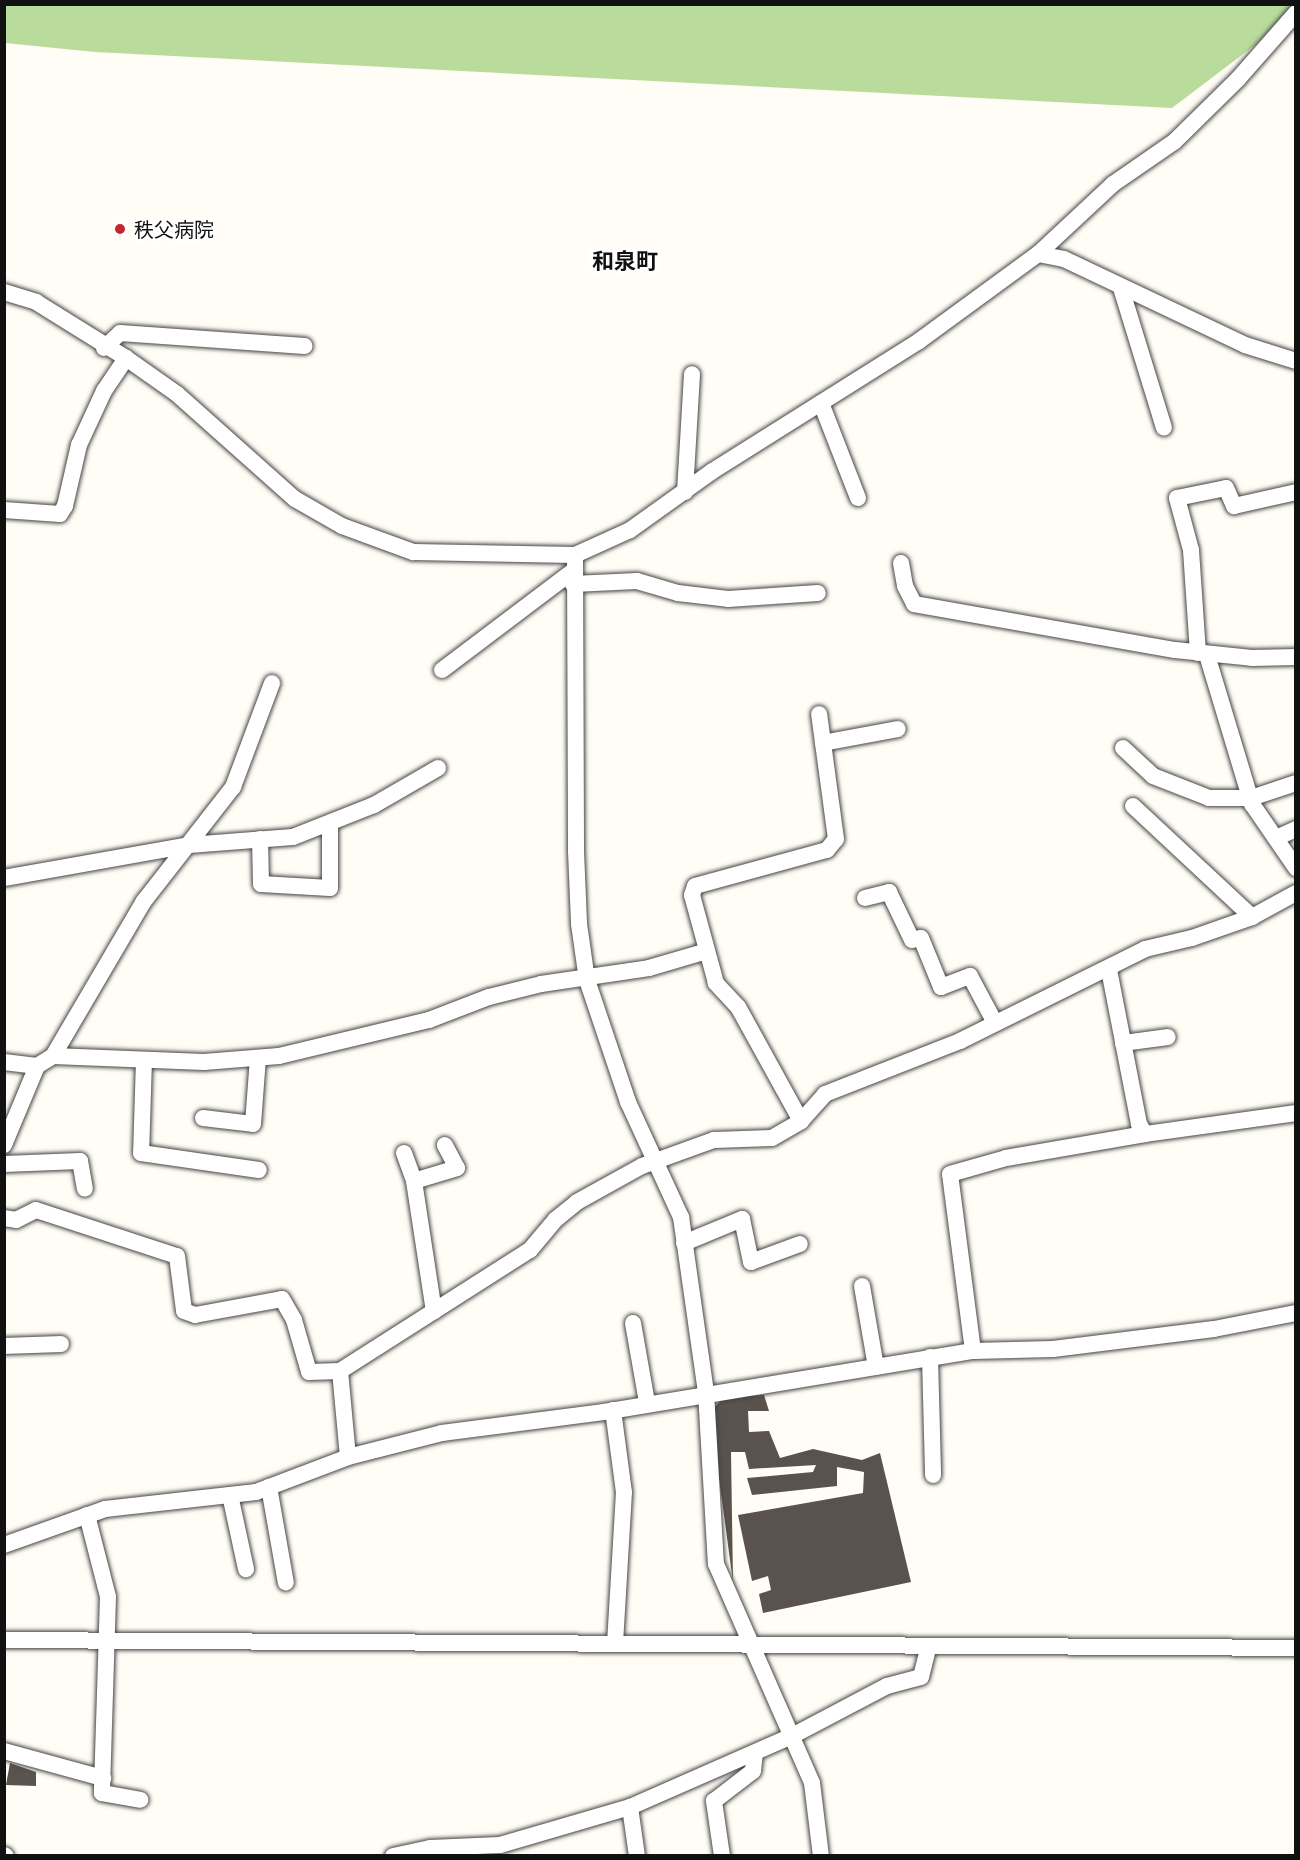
<!DOCTYPE html>
<html>
<head>
<meta charset="utf-8">
<style>
  body { margin:0 }
  #map { position:relative; width:1300px; height:1860px; overflow:hidden; background:#fffdf5; font-family:Lora,"Noto Sans JP",serif }
  div>[style] { position:absolute }
  .forest>* { inset:0; background:#b9dc9c }
  .building>* { inset:0; background:#5a524d }
  .roads { filter:drop-shadow(0 0 2px #444) drop-shadow(0 0 2px #444) }
  .minor>* { height:16px; margin:-8px; padding:0 8px; transform-origin:8px; border-radius:8px; background:#fff }
  .dots>* { width:16px; height:16px; translate:-50% -50%; box-sizing:border-box; border:3px solid #fff; border-radius:50% }
  span { translate:-50% -50%; white-space:nowrap; text-align:center; line-height:1.15; -webkit-text-stroke:6px #fff; paint-order:stroke }
  .poi-label { font-size:20px; color:#111 }
  .left { translate:0 -50%; text-align:left }
  .quarter-label { font-size:22px; color:#111; font-weight:700 }
  .frame { position:absolute; inset:0; border:6px solid #111; pointer-events:none }
</style>
</head>
<body>
<div id="map">
  <div class="forest">
    <div style="clip-path:polygon(1295px 4px,1259px 42px,1172px 108px,95px 52px,5px 43px,4px 5px)"></div>
  </div>
  <div class="building">
    <div style="clip-path:polygon(764px 1395px,769px 1411px,748px 1411px,749px 1432px,769px 1431px,780px 1458px,813px 1449px,862px 1460px,880px 1453px,911px 1582px,763px 1613px,759px 1594px,771px 1590px,768px 1576px,752px 1581px,738px 1515px,863px 1493px,864px 1472px,837px 1467px,837px 1486px,752px 1495px,747px 1478px,813px 1472px,816px 1465px,749px 1469px,745px 1452px,731px 1452px,733px 1582px,710px 1412px,724px 1397px)"></div>
    <div style="clip-path:polygon(10px 1763px,36px 1772px,36px 1786px,6px 1785px)"></div>
  </div>
  <div class="roads">
    <div class="minor">
      <div style="left:1038px;top:254px;width:26px;rotate:11deg"></div>
      <div style="left:1064px;top:259px;width:200px;rotate:25.4deg"></div>
      <div style="left:1245px;top:345px;width:53px;rotate:17.4deg"></div>
      <div style="left:1121px;top:288px;width:146px;rotate:72.9deg"></div>
      <div style="left:4px;top:292px;width:34px;rotate:17deg"></div>
      <div style="left:36px;top:302px;width:106px;rotate:31.9deg"></div>
      <div style="left:126px;top:358px;width:62px;rotate:35.2deg"></div>
      <div style="left:177px;top:394px;width:158px;rotate:41.7deg"></div>
      <div style="left:295px;top:499px;width:54px;rotate:29.9deg"></div>
      <div style="left:342px;top:526px;width:76px;rotate:20.1deg"></div>
      <div style="left:413px;top:552px;width:162px;rotate:1.1deg"></div>
      <div style="left:575px;top:555px;width:60px;rotate:-24.4deg"></div>
      <div style="left:630px;top:530px;width:100px;rotate:-35.6deg"></div>
      <div style="left:711px;top:472px;width:246px;rotate:-32.2deg"></div>
      <div style="left:919px;top:341px;width:147px;rotate:-36.2deg"></div>
      <div style="left:1038px;top:254px;width:103px;rotate:-43deg"></div>
      <div style="left:1113px;top:184px;width:75px;rotate:-34.7deg"></div>
      <div style="left:1175px;top:141px;width:88px;rotate:-44.5deg"></div>
      <div style="left:1238px;top:79px;width:88px;rotate:-48.7deg"></div>
      <div style="left:104px;top:348px;width:22px;rotate:-43deg"></div>
      <div style="left:120px;top:333px;width:185px;rotate:4deg"></div>
      <div style="left:821px;top:403px;width:102px;rotate:68.7deg"></div>
      <div style="left:685px;top:492px;width:118px;rotate:-86.6deg"></div>
      <div style="left:4px;top:510px;width:56px;rotate:4.1deg"></div>
      <div style="left:60px;top:514px;width:9px;rotate:-58deg"></div>
      <div style="left:65px;top:506px;width:63px;rotate:-77.1deg"></div>
      <div style="left:79px;top:445px;width:60px;rotate:-65.2deg"></div>
      <div style="left:104px;top:391px;width:40px;rotate:-56deg"></div>
      <div style="left:575px;top:555px;width:296px;rotate:89.8deg"></div>
      <div style="left:576px;top:851px;width:73px;rotate:87.6deg"></div>
      <div style="left:579px;top:924px;width:57px;rotate:81.9deg"></div>
      <div style="left:587px;top:980px;width:129px;rotate:71.4deg"></div>
      <div style="left:628px;top:1102px;width:127px;rotate:65.3deg"></div>
      <div style="left:681px;top:1217px;width:177px;rotate:81.9deg"></div>
      <div style="left:706px;top:1392px;width:172px;rotate:86.7deg"></div>
      <div style="left:716px;top:1564px;width:239px;rotate:66.3deg"></div>
      <div style="left:812px;top:1783px;width:74px;rotate:83deg"></div>
      <div style="left:901px;top:563px;width:23px;rotate:80deg"></div>
      <div style="left:905px;top:586px;width:20px;rotate:63deg"></div>
      <div style="left:914px;top:604px;width:265px;rotate:10deg"></div>
      <div style="left:1175px;top:650px;width:77px;rotate:5.9deg"></div>
      <div style="left:1252px;top:658px;width:44px;rotate:-1.3deg"></div>
      <div style="left:573px;top:584px;width:64px;rotate:-2.7deg"></div>
      <div style="left:637px;top:581px;width:43px;rotate:16.3deg"></div>
      <div style="left:678px;top:593px;width:50px;rotate:6.8deg"></div>
      <div style="left:728px;top:599px;width:90px;rotate:-3.8deg"></div>
      <div style="left:1198px;top:653px;width:103px;rotate:-93.9deg"></div>
      <div style="left:1191px;top:550px;width:54px;rotate:-105.1deg"></div>
      <div style="left:1177px;top:498px;width:50px;rotate:-11.5deg"></div>
      <div style="left:1226px;top:488px;width:20px;rotate:66deg"></div>
      <div style="left:1234px;top:506px;width:64px;rotate:-12.7deg"></div>
      <div style="left:1207px;top:655px;width:156px;rotate:73.2deg"></div>
      <div style="left:1252px;top:804px;width:78px;rotate:55.5deg"></div>
      <div style="left:442px;top:670px;width:166px;rotate:-37.1deg"></div>
      <div style="left:823px;top:743px;width:76px;rotate:-10.6deg"></div>
      <div style="left:1123px;top:748px;width:41px;rotate:43deg"></div>
      <div style="left:1153px;top:776px;width:60px;rotate:21.4deg"></div>
      <div style="left:1209px;top:798px;width:42px"></div>
      <div style="left:1251px;top:798px;width:47px;rotate:-18.4deg"></div>
      <div style="left:1133px;top:806px;width:163px;rotate:43deg"></div>
      <div style="left:1276px;top:838px;width:22px;rotate:-24deg"></div>
      <div style="left:260px;top:839px;width:45px;rotate:88.7deg"></div>
      <div style="left:261px;top:884px;width:69px;rotate:3.3deg"></div>
      <div style="left:330px;top:888px;width:63px;rotate:-90deg"></div>
      <div style="left:4px;top:878px;width:188px;rotate:-10.1deg"></div>
      <div style="left:189px;top:845px;width:104px;rotate:-4.4deg"></div>
      <div style="left:293px;top:837px;width:87px;rotate:-21.6deg"></div>
      <div style="left:374px;top:805px;width:74px;rotate:-30deg"></div>
      <div style="left:865px;top:898px;width:25px;rotate:-14deg"></div>
      <div style="left:889px;top:892px;width:53px;rotate:64.4deg"></div>
      <div style="left:912px;top:940px;width:9px;rotate:-13deg"></div>
      <div style="left:921px;top:938px;width:53px;rotate:67.8deg"></div>
      <div style="left:941px;top:987px;width:31px;rotate:-21deg"></div>
      <div style="left:970px;top:976px;width:51px;rotate:61.9deg"></div>
      <div style="left:1123px;top:1043px;width:45px;rotate:-7.6deg"></div>
      <div style="left:53px;top:1056px;width:151px;rotate:2.3deg"></div>
      <div style="left:204px;top:1062px;width:75px;rotate:-4.6deg"></div>
      <div style="left:279px;top:1056px;width:154px;rotate:-13.5deg"></div>
      <div style="left:429px;top:1020px;width:64px;rotate:-21deg"></div>
      <div style="left:489px;top:997px;width:54px;rotate:-14deg"></div>
      <div style="left:541px;top:984px;width:109px;rotate:-8.4deg"></div>
      <div style="left:649px;top:968px;width:60px;rotate:-16.3deg"></div>
      <div style="left:144px;top:1060px;width:93px;rotate:91.8deg"></div>
      <div style="left:141px;top:1153px;width:119px;rotate:8.2deg"></div>
      <div style="left:4px;top:1062px;width:33px;rotate:7deg"></div>
      <div style="left:37px;top:1066px;width:19px;rotate:-32deg"></div>
      <div style="left:53px;top:1056px;width:180px;rotate:-59.6deg"></div>
      <div style="left:144px;top:901px;width:145px;rotate:-52deg"></div>
      <div style="left:233px;top:787px;width:111px;rotate:-69.4deg"></div>
      <div style="left:203px;top:1118px;width:50px;rotate:6.8deg"></div>
      <div style="left:253px;top:1124px;width:66px;rotate:-85.7deg"></div>
      <div style="left:801px;top:1121px;width:130px;rotate:-118.9deg"></div>
      <div style="left:738px;top:1007px;width:33px;rotate:-133deg"></div>
      <div style="left:716px;top:983px;width:91px;rotate:-105.3deg"></div>
      <div style="left:692px;top:895px;width:9px;rotate:-72deg"></div>
      <div style="left:695px;top:886px;width:137px;rotate:-15.3deg"></div>
      <div style="left:827px;top:850px;width:14px;rotate:-51deg"></div>
      <div style="left:836px;top:839px;width:126px;rotate:-97.7deg"></div>
      <div style="left:1145px;top:1134px;width:152px;rotate:-7.9deg"></div>
      <div style="left:4px;top:1145px;width:86px;rotate:-67.3deg"></div>
      <div style="left:404px;top:1153px;width:30px;rotate:70deg"></div>
      <div style="left:414px;top:1181px;width:132px;rotate:81.3deg"></div>
      <div style="left:4px;top:1164px;width:76px;rotate:-2.3deg"></div>
      <div style="left:80px;top:1161px;width:28px;rotate:80deg"></div>
      <div style="left:414px;top:1181px;width:45px;rotate:-16.8deg"></div>
      <div style="left:457px;top:1168px;width:26px;rotate:-118deg"></div>
      <div style="left:4px;top:1218px;width:12px;rotate:9deg"></div>
      <div style="left:16px;top:1220px;width:22px;rotate:-27deg"></div>
      <div style="left:36px;top:1210px;width:148px;rotate:18.1deg"></div>
      <div style="left:177px;top:1256px;width:55px;rotate:82.7deg"></div>
      <div style="left:184px;top:1311px;width:12px;rotate:20deg"></div>
      <div style="left:195px;top:1315px;width:88px;rotate:-10.4deg"></div>
      <div style="left:282px;top:1299px;width:24px;rotate:60deg"></div>
      <div style="left:294px;top:1320px;width:54px;rotate:73.9deg"></div>
      <div style="left:309px;top:1372px;width:31px;rotate:-2deg"></div>
      <div style="left:340px;top:1371px;width:225px;rotate:-32.5deg"></div>
      <div style="left:530px;top:1250px;width:39px;rotate:-50deg"></div>
      <div style="left:555px;top:1220px;width:28px;rotate:-39deg"></div>
      <div style="left:577px;top:1202px;width:74px;rotate:-29deg"></div>
      <div style="left:642px;top:1166px;width:77px;rotate:-19.9deg"></div>
      <div style="left:714px;top:1140px;width:58px;rotate:-2deg"></div>
      <div style="left:772px;top:1138px;width:34px;rotate:-30deg"></div>
      <div style="left:801px;top:1121px;width:36px;rotate:-48deg"></div>
      <div style="left:825px;top:1094px;width:145px;rotate:-21.4deg"></div>
      <div style="left:960px;top:1041px;width:207px;rotate:-26.4deg"></div>
      <div style="left:1145px;top:949px;width:48px;rotate:-13.2deg"></div>
      <div style="left:1192px;top:938px;width:64px;rotate:-19.3deg"></div>
      <div style="left:1252px;top:917px;width:50px;rotate:-28.6deg"></div>
      <div style="left:684px;top:1243px;width:63px;rotate:-22.5deg"></div>
      <div style="left:742px;top:1219px;width:44px;rotate:78.2deg"></div>
      <div style="left:751px;top:1262px;width:52px;rotate:-20.2deg"></div>
      <div style="left:862px;top:1286px;width:82px;rotate:80.2deg"></div>
      <div style="left:633px;top:1323px;width:80px;rotate:80deg"></div>
      <div style="left:4px;top:1346px;width:57px;rotate:-2deg"></div>
      <div style="left:973px;top:1351px;width:178px;rotate:-97.4deg"></div>
      <div style="left:950px;top:1174px;width:58px;rotate:-15.9deg"></div>
      <div style="left:1006px;top:1158px;width:141px;rotate:-9.8deg"></div>
      <div style="left:1145px;top:1134px;width:12px;rotate:-121deg"></div>
      <div style="left:1139px;top:1124px;width:158px;rotate:-101deg"></div>
      <div style="left:930px;top:1357px;width:118px;rotate:88.5deg"></div>
      <div style="left:340px;top:1371px;width:86px;rotate:84.7deg"></div>
      <div style="left:613px;top:1410px;width:83px;rotate:82.4deg"></div>
      <div style="left:624px;top:1492px;width:152px;rotate:93.4deg"></div>
      <div style="left:269px;top:1487px;width:97px;rotate:80deg"></div>
      <div style="left:230px;top:1495px;width:76px;rotate:77.8deg"></div>
      <div style="left:87px;top:1515px;width:85px;rotate:75.6deg"></div>
      <div style="left:108px;top:1597px;width:196px;rotate:91.8deg"></div>
      <div style="left:102px;top:1793px;width:39px;rotate:10deg"></div>
      <div style="left:4px;top:1545px;width:107px;rotate:-19.6deg"></div>
      <div style="left:105px;top:1509px;width:152px;rotate:-6.4deg"></div>
      <div style="left:256px;top:1492px;width:98px;rotate:-20.8deg"></div>
      <div style="left:348px;top:1457px;width:97px;rotate:-14.3deg"></div>
      <div style="left:442px;top:1433px;width:163px;rotate:-7.4deg"></div>
      <div style="left:604px;top:1412px;width:374px;rotate:-9.4deg"></div>
      <div style="left:973px;top:1351px;width:80px;rotate:-1.4deg"></div>
      <div style="left:1053px;top:1349px;width:162px;rotate:-7.1deg"></div>
      <div style="left:1214px;top:1329px;width:84px;rotate:-11deg"></div>
      <div style="left:4px;top:1640px;width:1292px;rotate:0.35deg"></div>
      <div style="left:4px;top:1751px;width:103px;rotate:15.3deg"></div>
      <div style="left:630px;top:1807px;width:49px;rotate:81.9deg"></div>
      <div style="left:4px;top:1855px;width:2px;rotate:27deg"></div>
      <div style="left:393px;top:1856px;width:38px;rotate:-12deg"></div>
      <div style="left:430px;top:1848px;width:70px;rotate:-2.5deg"></div>
      <div style="left:500px;top:1845px;width:135px;rotate:-16.3deg"></div>
      <div style="left:630px;top:1807px;width:177px;rotate:-23.7deg"></div>
      <div style="left:792px;top:1736px;width:107px;rotate:-27.8deg"></div>
      <div style="left:887px;top:1686px;width:35px;rotate:-15deg"></div>
      <div style="left:921px;top:1677px;width:30px;rotate:-76deg"></div>
      <div style="left:722px;top:1856px;width:56px;rotate:-98.3deg"></div>
      <div style="left:714px;top:1801px;width:49px;rotate:-37.6deg"></div>
      <div style="left:753px;top:1771px;width:18px;rotate:-84deg"></div>
    </div>
  </div>
  <div class="dots">
    <div style="left:120px;top:229px;background:#c4262e"></div>
  </div>
  <div class="poi-label">
    <span class="left" style="left:134px;top:229px">秩父病院</span>
  </div>
  <div class="quarter-label">
    <span style="left:625px;top:262px">和泉町</span>
  </div>
  <div class="frame"></div>
</div>
</body>
</html>
